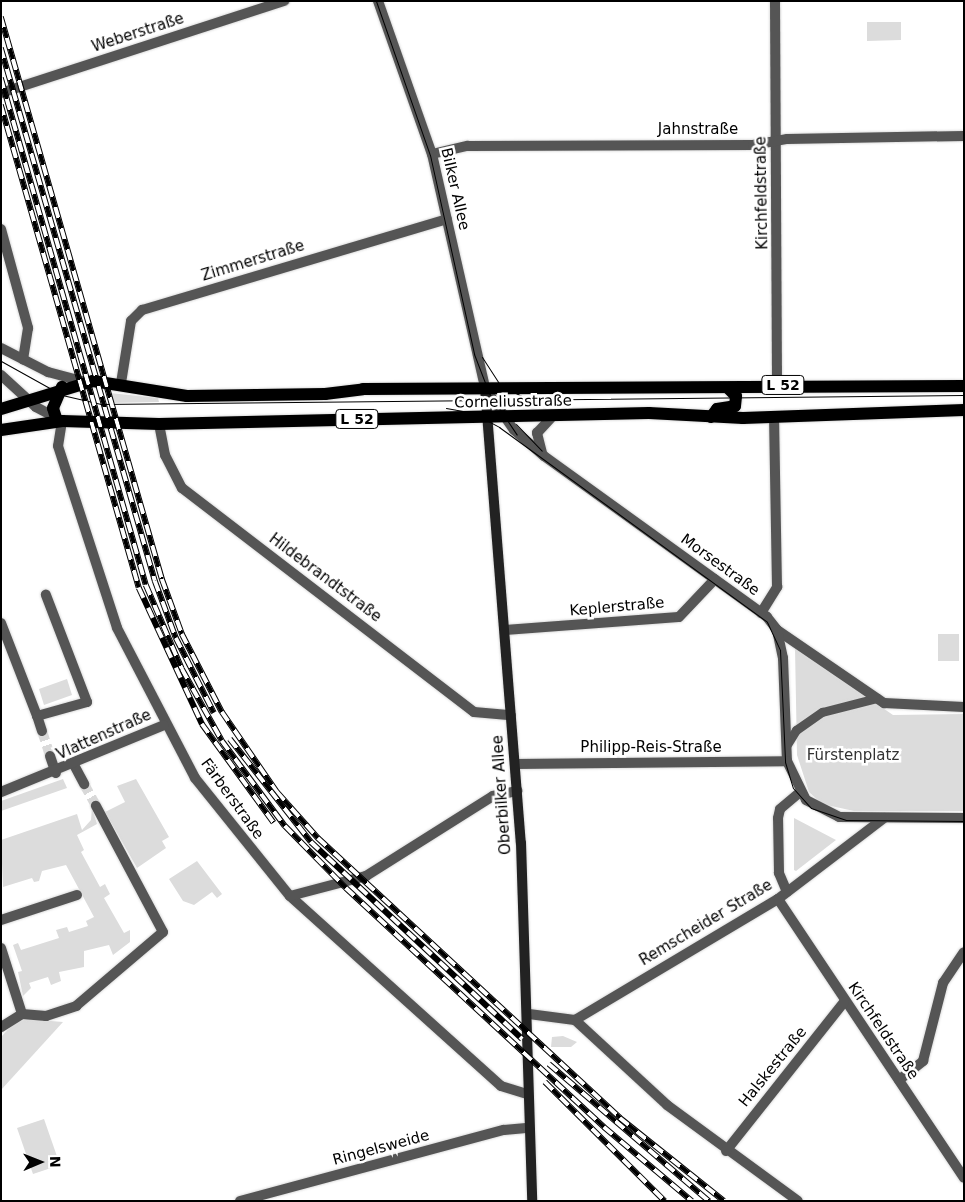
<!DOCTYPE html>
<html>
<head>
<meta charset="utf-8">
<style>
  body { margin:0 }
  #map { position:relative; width:965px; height:1202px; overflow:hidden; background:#fff; font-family:"DejaVu Sans",sans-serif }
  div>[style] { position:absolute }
  .green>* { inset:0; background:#dcdcdc }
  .minor-tunnel>* { height:10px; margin-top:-5px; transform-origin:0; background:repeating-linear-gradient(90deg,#d9d9d9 0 10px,transparent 0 15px) }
  .roads { filter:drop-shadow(0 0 1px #dbdbdb) drop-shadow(0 0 1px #dbdbdb) }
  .pedestrian>* { height:9px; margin:-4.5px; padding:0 4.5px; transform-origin:4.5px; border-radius:4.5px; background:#555 }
  .minor>* { height:10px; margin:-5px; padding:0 5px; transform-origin:5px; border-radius:5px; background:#555 }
  .tertiary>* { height:10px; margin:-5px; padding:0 5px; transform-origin:5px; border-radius:5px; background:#555 }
  .secondary>* { height:10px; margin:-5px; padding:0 5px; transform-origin:5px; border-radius:5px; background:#222 }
  .primary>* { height:12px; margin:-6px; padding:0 6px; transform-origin:6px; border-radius:6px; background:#000 }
  .tram>* { height:1px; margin:-0.5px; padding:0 0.5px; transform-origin:0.5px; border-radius:0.5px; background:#000 }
  .rail>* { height:5.5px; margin-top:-2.75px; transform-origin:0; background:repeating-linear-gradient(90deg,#fff 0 11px,#000 0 22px); box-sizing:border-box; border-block:1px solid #000 }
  span { translate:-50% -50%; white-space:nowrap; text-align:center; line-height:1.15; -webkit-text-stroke:5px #fff; paint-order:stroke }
  .shield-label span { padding:1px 4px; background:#fff; border:1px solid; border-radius:4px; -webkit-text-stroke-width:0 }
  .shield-label { font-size:14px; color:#000; font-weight:700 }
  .street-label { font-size:15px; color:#000 }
  .park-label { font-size:15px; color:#333 }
  .frame { position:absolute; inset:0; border:2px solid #000; pointer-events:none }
  .north { position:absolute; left:15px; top:1137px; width:50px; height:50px; -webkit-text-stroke:4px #fff; paint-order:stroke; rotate:89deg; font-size:14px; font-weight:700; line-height:20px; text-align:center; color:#000 }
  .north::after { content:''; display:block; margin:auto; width:18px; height:22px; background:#000; clip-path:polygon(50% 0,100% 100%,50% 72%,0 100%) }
</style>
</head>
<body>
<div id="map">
  <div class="green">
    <div style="clip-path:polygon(867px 22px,901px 22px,901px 40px,867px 41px)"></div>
    <div style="clip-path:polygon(110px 393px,158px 398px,159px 402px,113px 403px)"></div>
    <div style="clip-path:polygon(938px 634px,959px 634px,959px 661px,938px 661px)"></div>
    <div style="clip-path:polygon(795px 648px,893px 715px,964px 714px,964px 811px,854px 811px,822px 804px,809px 792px,797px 755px)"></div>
    <div style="clip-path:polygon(67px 679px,72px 695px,44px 705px,39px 689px)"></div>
    <div style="clip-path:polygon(63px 779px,67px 788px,1px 811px,1px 801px)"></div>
    <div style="clip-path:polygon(136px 779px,169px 837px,162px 841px,166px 848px,137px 868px,105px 812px,125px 802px,117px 786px)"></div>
    <div style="clip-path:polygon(92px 808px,97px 824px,77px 835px,84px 850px,81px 852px,100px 887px,105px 884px,110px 894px,104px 898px,124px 933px,130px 930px,130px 942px,113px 955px,109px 945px,84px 951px,84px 967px,59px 972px,61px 981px,51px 985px,48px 977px,29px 983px,31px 988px,23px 996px,18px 972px,22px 971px,13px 945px,18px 943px,21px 950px,59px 938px,56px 930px,67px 927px,69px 932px,88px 926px,86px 921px,94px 917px,66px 865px,42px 871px,39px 881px,34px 882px,32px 878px,3px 887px,1px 840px,77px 814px,82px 830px,91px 820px)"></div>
    <div style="clip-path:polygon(794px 818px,836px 840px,796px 871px,794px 870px)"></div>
    <div style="clip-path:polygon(197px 861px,222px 894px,217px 898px,212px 892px,194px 905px,183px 901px,169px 879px)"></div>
    <div style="clip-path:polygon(27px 1019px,63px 1022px,1px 1090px,1px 1037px,14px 1023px)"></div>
    <div style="clip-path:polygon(563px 1036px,577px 1042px,571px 1047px,551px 1047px,552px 1037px)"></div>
    <div style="clip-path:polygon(44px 1119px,60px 1165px,33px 1174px,17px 1128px)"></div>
  </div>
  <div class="minor-tunnel">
    <div style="left:42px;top:731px;width:26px;rotate:72deg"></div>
    <div style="left:84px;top:784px;width:25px;rotate:61deg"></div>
  </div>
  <div class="roads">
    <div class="pedestrian">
      <div style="left:786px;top:746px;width:19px;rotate:-58deg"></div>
      <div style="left:796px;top:730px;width:32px;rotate:-35deg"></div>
      <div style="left:822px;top:712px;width:57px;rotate:-14.3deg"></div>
    </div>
    <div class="minor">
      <div style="left:775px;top:1px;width:384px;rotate:89.7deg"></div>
      <div style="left:1px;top:93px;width:298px;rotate:-18deg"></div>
      <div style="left:432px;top:154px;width:37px;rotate:-13deg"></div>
      <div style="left:468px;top:146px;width:285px;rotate:-0.2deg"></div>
      <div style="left:753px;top:145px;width:35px;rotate:-10deg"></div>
      <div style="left:787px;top:139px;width:177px;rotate:-1deg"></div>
      <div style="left:1px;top:229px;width:103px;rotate:74.7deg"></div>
      <div style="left:28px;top:328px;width:32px;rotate:99deg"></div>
      <div style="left:1px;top:348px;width:53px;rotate:27.1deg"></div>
      <div style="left:48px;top:372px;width:39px;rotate:15deg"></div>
      <div style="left:1px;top:375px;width:47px;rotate:42.4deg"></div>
      <div style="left:36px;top:407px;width:30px;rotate:28deg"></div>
      <div style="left:62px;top:421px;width:25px;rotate:99deg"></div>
      <div style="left:58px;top:446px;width:191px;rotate:72deg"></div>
      <div style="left:117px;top:628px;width:169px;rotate:62.5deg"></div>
      <div style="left:195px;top:778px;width:151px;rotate:51.2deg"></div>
      <div style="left:290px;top:896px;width:284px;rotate:42deg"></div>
      <div style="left:501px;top:1086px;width:28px;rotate:17deg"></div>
      <div style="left:121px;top:383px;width:63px;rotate:-80.8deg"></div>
      <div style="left:131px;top:321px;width:16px;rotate:-45deg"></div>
      <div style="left:142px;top:310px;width:318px;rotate:-16.6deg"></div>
      <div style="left:485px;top:388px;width:51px;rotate:55.4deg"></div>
      <div style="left:514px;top:430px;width:40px;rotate:41deg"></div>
      <div style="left:544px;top:456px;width:275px;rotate:35.8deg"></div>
      <div style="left:767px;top:617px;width:16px;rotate:52deg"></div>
      <div style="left:777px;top:630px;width:130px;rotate:34.3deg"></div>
      <div style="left:884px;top:703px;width:80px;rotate:2.9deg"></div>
      <div style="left:159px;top:424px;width:32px;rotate:79deg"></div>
      <div style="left:165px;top:455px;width:37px;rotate:63deg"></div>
      <div style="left:182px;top:488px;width:368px;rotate:37.5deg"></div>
      <div style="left:474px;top:712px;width:37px;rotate:5deg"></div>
      <div style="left:542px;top:453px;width:21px;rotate:-104deg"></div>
      <div style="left:537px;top:433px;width:21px;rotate:-47deg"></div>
      <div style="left:761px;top:613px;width:31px;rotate:-58deg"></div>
      <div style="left:777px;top:587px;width:170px;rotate:-91deg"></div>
      <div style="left:1px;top:623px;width:100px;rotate:68.8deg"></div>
      <div style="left:505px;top:630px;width:174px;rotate:-4.3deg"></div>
      <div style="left:679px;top:617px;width:52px;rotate:-46.5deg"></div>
      <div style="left:777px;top:630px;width:29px;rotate:78deg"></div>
      <div style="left:783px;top:658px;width:103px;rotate:87.8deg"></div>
      <div style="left:787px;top:761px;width:43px;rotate:64deg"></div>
      <div style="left:806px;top:800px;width:37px;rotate:27deg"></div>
      <div style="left:839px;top:817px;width:125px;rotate:0.5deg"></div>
      <div style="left:42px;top:731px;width:16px;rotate:-108deg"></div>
      <div style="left:37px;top:716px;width:52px;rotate:-15.6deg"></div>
      <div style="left:87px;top:702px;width:115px;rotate:-111deg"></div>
      <div style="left:50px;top:756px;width:18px;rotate:71deg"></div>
      <div style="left:73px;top:763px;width:24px;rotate:62deg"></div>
      <div style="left:515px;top:764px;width:272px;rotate:-0.6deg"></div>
      <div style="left:1px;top:792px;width:176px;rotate:-22.3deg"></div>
      <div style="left:787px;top:892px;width:21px;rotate:-113deg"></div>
      <div style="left:779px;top:873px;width:55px;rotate:-91deg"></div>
      <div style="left:778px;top:818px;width:9px;rotate:-77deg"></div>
      <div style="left:780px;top:809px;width:26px;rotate:-40deg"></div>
      <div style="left:290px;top:896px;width:79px;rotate:-14.7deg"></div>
      <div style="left:366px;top:876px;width:150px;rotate:-32.2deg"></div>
      <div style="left:493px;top:796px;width:25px;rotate:-12deg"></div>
      <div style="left:778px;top:899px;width:335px;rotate:56.3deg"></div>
      <div style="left:1px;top:920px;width:80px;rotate:-18.2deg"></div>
      <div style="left:1px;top:948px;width:69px;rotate:72.3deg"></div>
      <div style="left:22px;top:1014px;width:25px;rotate:148deg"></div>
      <div style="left:22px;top:1014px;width:24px;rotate:5deg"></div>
      <div style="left:46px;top:1016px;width:32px;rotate:-18deg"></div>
      <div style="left:76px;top:1006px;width:114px;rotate:-40.4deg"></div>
      <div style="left:163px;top:932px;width:143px;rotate:-118deg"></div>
      <div style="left:529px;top:1014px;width:46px;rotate:7.4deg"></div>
      <div style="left:575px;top:1020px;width:236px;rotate:-30.8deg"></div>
      <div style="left:778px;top:899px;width:133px;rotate:-37.4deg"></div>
      <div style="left:575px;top:1020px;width:125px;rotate:42.7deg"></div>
      <div style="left:667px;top:1105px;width:162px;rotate:36.2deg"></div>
      <div style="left:899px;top:1080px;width:31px;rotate:-38deg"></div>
      <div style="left:923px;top:1061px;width:81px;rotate:-75.6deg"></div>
      <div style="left:943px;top:983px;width:37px;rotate:-56deg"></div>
      <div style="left:726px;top:1151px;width:190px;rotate:-51.6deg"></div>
      <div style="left:240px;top:1201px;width:273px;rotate:-15.1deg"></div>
      <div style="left:504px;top:1130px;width:25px;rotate:-5deg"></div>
    </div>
    <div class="tertiary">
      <div style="left:378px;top:1px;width:162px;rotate:70.6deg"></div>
      <div style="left:432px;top:154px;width:240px;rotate:77.2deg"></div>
    </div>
    <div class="secondary">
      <div style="left:485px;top:388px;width:456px;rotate:85.5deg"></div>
      <div style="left:521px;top:843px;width:358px;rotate:88.2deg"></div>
    </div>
    <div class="primary">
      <div style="left:1px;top:409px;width:96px;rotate:-16.9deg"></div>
      <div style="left:93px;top:381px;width:95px;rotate:9.1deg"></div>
      <div style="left:187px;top:396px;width:138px;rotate:-0.8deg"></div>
      <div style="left:325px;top:394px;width:38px;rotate:-7deg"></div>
      <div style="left:363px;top:389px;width:601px;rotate:-0.29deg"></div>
      <div style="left:711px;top:417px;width:10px;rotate:-53deg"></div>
      <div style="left:717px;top:409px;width:18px;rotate:-9deg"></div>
      <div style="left:735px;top:406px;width:10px;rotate:-84deg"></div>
      <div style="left:736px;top:396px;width:11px;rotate:-135deg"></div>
      <div style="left:56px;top:418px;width:10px;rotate:-107deg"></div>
      <div style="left:53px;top:408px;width:23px;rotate:-67deg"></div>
      <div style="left:1px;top:430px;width:62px;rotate:-8.4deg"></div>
      <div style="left:62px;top:421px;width:97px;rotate:1.8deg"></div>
      <div style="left:159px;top:424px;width:490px;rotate:-1.3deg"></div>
      <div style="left:649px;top:413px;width:94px;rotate:3deg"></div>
      <div style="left:743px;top:418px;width:221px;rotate:-2.1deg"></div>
    </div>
  </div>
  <div class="tram">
    <div style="left:376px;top:1px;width:163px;rotate:70.7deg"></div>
    <div style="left:430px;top:155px;width:204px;rotate:77.5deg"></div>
    <div style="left:474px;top:354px;width:42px;rotate:69deg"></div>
    <div style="left:489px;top:393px;width:50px;rotate:56.3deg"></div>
    <div style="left:482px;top:357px;width:33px;rotate:57deg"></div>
    <div style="left:500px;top:385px;width:28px;rotate:27deg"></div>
    <div style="left:1px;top:361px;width:70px;rotate:29.1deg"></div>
    <div style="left:62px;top:395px;width:40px;rotate:13deg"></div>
    <div style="left:101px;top:404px;width:863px;rotate:-0.6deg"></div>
    <div style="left:446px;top:408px;width:27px;rotate:10deg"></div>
    <div style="left:473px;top:413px;width:30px;rotate:28deg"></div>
    <div style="left:499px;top:427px;width:331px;rotate:36deg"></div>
    <div style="left:767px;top:622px;width:31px;rotate:65deg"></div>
    <div style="left:780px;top:650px;width:112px;rotate:87.4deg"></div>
    <div style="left:785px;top:762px;width:27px;rotate:73deg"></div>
    <div style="left:793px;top:788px;width:27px;rotate:48deg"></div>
    <div style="left:811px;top:808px;width:37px;rotate:19deg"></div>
    <div style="left:846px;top:820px;width:118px;rotate:0.5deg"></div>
    <div style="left:516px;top:424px;width:37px;rotate:46deg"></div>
  </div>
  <div class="rail">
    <div style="left:1px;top:17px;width:585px;rotate:74.01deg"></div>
    <div style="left:162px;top:579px;width:59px;rotate:70deg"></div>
    <div style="left:182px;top:634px;width:88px;rotate:62.9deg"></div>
    <div style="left:222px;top:712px;width:97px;rotate:55.5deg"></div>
    <div style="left:277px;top:792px;width:62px;rotate:48.3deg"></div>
    <div style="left:318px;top:838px;width:412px;rotate:42.8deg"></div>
    <div style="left:620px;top:1118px;width:133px;rotate:38.6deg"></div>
    <div style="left:1px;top:48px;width:555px;rotate:73.88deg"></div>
    <div style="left:155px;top:581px;width:61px;rotate:69.8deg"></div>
    <div style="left:176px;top:638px;width:84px;rotate:63.1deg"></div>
    <div style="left:1px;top:78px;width:527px;rotate:74.04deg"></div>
    <div style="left:146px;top:585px;width:91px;rotate:66.8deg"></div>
    <div style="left:182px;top:669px;width:82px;rotate:60.9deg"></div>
    <div style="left:222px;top:741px;width:106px;rotate:53.5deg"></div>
    <div style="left:285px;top:826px;width:87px;rotate:45.5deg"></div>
    <div style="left:346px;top:888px;width:352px;rotate:42.8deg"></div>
    <div style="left:604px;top:1127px;width:115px;rotate:40.1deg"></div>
    <div style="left:1px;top:105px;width:502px;rotate:74.05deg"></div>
    <div style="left:139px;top:588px;width:150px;rotate:65.1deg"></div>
    <div style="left:202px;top:724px;width:122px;rotate:54deg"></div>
    <div style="left:230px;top:739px;width:131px;rotate:51.8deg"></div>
    <div style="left:311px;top:842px;width:289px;rotate:43deg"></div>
    <div style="left:549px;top:1064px;width:211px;rotate:40.6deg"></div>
    <div style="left:545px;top:1082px;width:169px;rotate:44.8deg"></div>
  </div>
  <div class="shield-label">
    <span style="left:783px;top:385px">L 52</span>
    <span style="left:357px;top:419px">L 52</span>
  </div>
  <div class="street-label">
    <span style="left:138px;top:33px;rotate:-18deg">Weberstraße</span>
    <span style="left:698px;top:130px">Jahnstraße</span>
    <span style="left:455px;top:189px;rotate:77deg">Bilker Allee</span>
    <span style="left:762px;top:193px;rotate:-91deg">Kirchfeldstraße</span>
    <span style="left:253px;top:261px;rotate:-17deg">Zimmerstraße</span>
    <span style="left:513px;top:402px;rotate:-1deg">Corneliusstraße</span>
    <span style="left:720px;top:565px;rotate:36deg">Morsestraße</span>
    <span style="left:325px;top:578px;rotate:37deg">Hildebrandtstraße</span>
    <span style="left:617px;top:607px;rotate:-5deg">Keplerstraße</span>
    <span style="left:104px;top:735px;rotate:-24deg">Vlattenstraße</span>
    <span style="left:651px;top:748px">Philipp-Reis-Straße</span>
    <span style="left:502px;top:795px;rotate:-94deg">Oberbilker Allee</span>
    <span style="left:232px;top:799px;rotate:54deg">Färberstraße</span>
    <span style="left:706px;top:923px;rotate:-31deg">Remscheider Straße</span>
    <span style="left:883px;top:1031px;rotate:56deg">Kirchfeldstraße</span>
    <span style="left:773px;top:1067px;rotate:-51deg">Halskestraße</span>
    <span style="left:381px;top:1148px;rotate:-15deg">Ringelsweide</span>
  </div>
  <div class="park-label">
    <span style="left:853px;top:756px">Fürstenplatz</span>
  </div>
  <div class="frame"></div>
  <div class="north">N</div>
</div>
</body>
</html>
